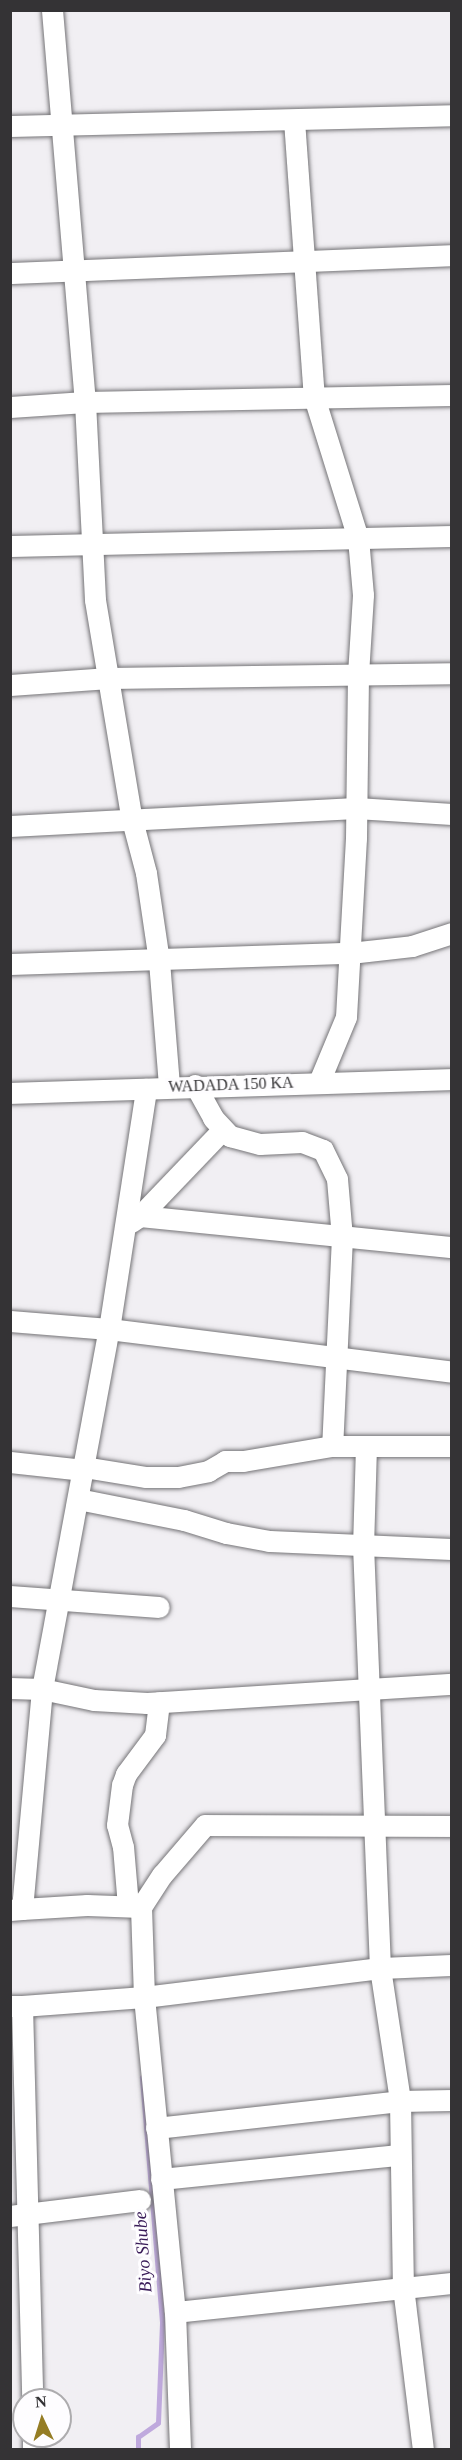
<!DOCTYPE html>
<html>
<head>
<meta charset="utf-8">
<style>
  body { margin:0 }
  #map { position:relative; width:462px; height:2460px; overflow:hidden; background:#f1eff3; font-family:"Times New Roman",serif }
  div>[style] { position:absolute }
  .stream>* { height:4.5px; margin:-2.25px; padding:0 2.25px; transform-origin:2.25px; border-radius:2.25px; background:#bfa9dd }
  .roads { filter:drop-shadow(0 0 2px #757477) drop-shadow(0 0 2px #757477) }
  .minor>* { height:21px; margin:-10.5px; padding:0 10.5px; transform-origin:10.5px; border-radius:10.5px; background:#fff }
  span { translate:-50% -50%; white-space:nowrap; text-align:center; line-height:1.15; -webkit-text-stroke:6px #fefdff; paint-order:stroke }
  .street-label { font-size:16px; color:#343335 }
  .water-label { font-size:18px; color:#391b58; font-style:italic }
  .frame { position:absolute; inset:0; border:12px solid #343335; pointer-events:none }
  .north { position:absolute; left:12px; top:2388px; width:60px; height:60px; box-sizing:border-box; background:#fefdff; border:2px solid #adacae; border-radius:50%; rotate:356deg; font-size:16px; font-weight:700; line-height:24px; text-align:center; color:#343335 }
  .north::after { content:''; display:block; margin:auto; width:21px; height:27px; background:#957d25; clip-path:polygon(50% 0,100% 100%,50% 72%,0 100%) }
</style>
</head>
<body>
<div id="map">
  <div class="stream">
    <div style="left:138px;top:2450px;width:13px;rotate:-90deg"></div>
    <div style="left:138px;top:2437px;width:24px;rotate:-35deg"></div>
    <div style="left:158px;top:2423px;width:101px;rotate:-87.7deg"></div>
    <div style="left:162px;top:2322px;width:245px;rotate:-94.7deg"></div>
  </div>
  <div class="roads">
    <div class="minor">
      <div style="left:52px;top:10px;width:393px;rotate:85.2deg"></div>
      <div style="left:85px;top:402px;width:198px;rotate:87.1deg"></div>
      <div style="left:95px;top:600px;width:223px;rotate:80.5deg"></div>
      <div style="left:132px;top:820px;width:55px;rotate:75.2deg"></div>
      <div style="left:146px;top:873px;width:89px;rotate:81.6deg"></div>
      <div style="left:159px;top:961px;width:125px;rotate:85.4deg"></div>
      <div style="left:294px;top:120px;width:278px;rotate:85.9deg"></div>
      <div style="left:314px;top:397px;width:148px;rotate:72.7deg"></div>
      <div style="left:358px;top:538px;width:57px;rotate:85deg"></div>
      <div style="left:363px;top:595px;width:80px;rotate:93.6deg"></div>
      <div style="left:358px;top:675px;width:163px;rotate:90.7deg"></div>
      <div style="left:356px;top:838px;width:179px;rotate:93.2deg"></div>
      <div style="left:346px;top:1017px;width:70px;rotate:112.6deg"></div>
      <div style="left:10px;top:126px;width:442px;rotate:-1.4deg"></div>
      <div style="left:10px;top:273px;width:442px;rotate:-2.3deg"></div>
      <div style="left:10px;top:407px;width:75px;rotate:-3.8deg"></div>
      <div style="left:85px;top:402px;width:367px;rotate:-1.1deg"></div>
      <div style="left:10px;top:546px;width:442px;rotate:-1.3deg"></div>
      <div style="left:10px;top:685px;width:99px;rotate:-4deg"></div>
      <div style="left:109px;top:678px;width:343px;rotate:-0.8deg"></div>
      <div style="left:10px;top:826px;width:346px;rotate:-3deg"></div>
      <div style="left:356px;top:808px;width:96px;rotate:3.6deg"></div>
      <div style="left:10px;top:964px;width:340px;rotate:-1.9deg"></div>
      <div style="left:350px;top:953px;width:62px;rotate:-6.4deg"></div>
      <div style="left:412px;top:946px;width:42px;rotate:-18deg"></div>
      <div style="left:195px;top:1085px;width:38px;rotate:61deg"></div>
      <div style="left:213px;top:1118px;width:25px;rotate:47deg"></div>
      <div style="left:230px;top:1136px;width:31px;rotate:15deg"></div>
      <div style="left:260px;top:1144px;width:42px;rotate:-2.7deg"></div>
      <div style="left:302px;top:1142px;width:22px;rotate:21deg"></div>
      <div style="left:323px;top:1150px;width:32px;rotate:64deg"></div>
      <div style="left:337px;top:1179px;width:58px;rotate:85.1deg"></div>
      <div style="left:342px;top:1237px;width:209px;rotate:92.7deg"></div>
      <div style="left:332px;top:1446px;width:120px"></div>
      <div style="left:10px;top:1093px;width:442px;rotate:-1.8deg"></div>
      <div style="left:140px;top:1216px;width:314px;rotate:5.7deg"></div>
      <div style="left:131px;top:1222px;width:11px;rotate:-34deg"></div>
      <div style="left:140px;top:1216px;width:120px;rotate:-46.3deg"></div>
      <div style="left:10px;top:1321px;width:99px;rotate:4.6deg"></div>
      <div style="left:109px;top:1329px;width:346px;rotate:7.1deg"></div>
      <div style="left:366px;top:1446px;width:99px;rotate:91.7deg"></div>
      <div style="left:363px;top:1545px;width:423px;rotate:87.7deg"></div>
      <div style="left:380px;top:1968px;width:72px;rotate:-2.4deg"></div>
      <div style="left:10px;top:1462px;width:74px;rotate:6.2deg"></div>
      <div style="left:84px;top:1467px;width:63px;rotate:9.2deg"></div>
      <div style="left:146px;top:1477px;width:32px"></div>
      <div style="left:178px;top:1477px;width:31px;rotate:-11deg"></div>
      <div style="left:208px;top:1471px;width:20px;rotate:-30deg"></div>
      <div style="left:225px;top:1461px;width:18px"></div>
      <div style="left:243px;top:1461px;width:90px;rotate:-9.6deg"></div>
      <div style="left:78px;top:1499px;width:108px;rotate:11.2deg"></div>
      <div style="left:184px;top:1520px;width:44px;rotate:17.2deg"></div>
      <div style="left:226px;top:1533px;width:44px;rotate:10.5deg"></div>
      <div style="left:269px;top:1541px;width:183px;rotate:2.5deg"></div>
      <div style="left:10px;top:1596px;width:149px;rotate:4.2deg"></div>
      <div style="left:10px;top:1688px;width:32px;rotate:2deg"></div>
      <div style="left:42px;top:1689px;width:53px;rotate:11.9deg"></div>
      <div style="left:94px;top:1700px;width:53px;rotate:3.2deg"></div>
      <div style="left:147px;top:1703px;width:306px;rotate:-3.6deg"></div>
      <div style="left:128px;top:1906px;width:59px;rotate:-94.8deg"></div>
      <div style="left:123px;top:1847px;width:23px;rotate:-105deg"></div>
      <div style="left:117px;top:1825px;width:40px;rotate:-82.9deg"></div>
      <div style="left:122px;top:1785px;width:12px;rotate:-70deg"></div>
      <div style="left:126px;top:1774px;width:49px;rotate:-53.4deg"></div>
      <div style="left:155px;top:1735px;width:33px;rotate:-83deg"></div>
      <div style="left:141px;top:1907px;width:90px;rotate:88.1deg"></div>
      <div style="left:144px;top:1997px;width:317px;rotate:84.4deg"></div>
      <div style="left:175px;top:2312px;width:138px;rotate:87.9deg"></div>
      <div style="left:22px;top:1909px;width:65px;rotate:-3.5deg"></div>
      <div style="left:87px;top:1905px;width:54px;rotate:2.1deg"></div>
      <div style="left:141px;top:1907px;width:38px;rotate:-57deg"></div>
      <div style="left:162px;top:1875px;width:66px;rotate:-49.3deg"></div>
      <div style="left:205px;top:1825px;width:247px;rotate:0.2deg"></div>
      <div style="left:10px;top:1910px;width:12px;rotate:-5deg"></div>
      <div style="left:22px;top:1909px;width:221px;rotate:-84.8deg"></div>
      <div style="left:42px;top:1689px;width:366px;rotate:-79.5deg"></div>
      <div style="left:109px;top:1329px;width:243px;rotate:-81.2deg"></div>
      <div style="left:10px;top:2006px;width:12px"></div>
      <div style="left:22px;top:2006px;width:394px;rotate:88.5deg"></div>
      <div style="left:22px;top:2006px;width:122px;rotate:-4.2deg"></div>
      <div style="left:144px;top:1997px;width:238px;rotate:-7deg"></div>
      <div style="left:380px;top:1968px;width:134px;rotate:81.4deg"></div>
      <div style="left:400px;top:2101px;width:186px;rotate:89.1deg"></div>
      <div style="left:403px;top:2287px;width:164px;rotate:83deg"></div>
      <div style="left:156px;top:2128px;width:245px;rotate:-6.3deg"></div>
      <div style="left:400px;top:2101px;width:52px;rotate:-1.1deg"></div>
      <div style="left:161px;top:2179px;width:239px;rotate:-5.8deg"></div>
      <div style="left:10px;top:2216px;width:131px;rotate:-7deg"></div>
      <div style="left:175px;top:2312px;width:279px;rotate:-6deg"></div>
      <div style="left:33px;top:2436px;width:14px;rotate:90deg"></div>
    </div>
  </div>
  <div class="street-label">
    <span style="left:231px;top:1085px;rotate:-2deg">WADADA 150 KA</span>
  </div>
  <div class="water-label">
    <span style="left:143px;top:2252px;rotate:-94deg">Biyo Shube</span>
  </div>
  <div class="frame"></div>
  <div class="north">N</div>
</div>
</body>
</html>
